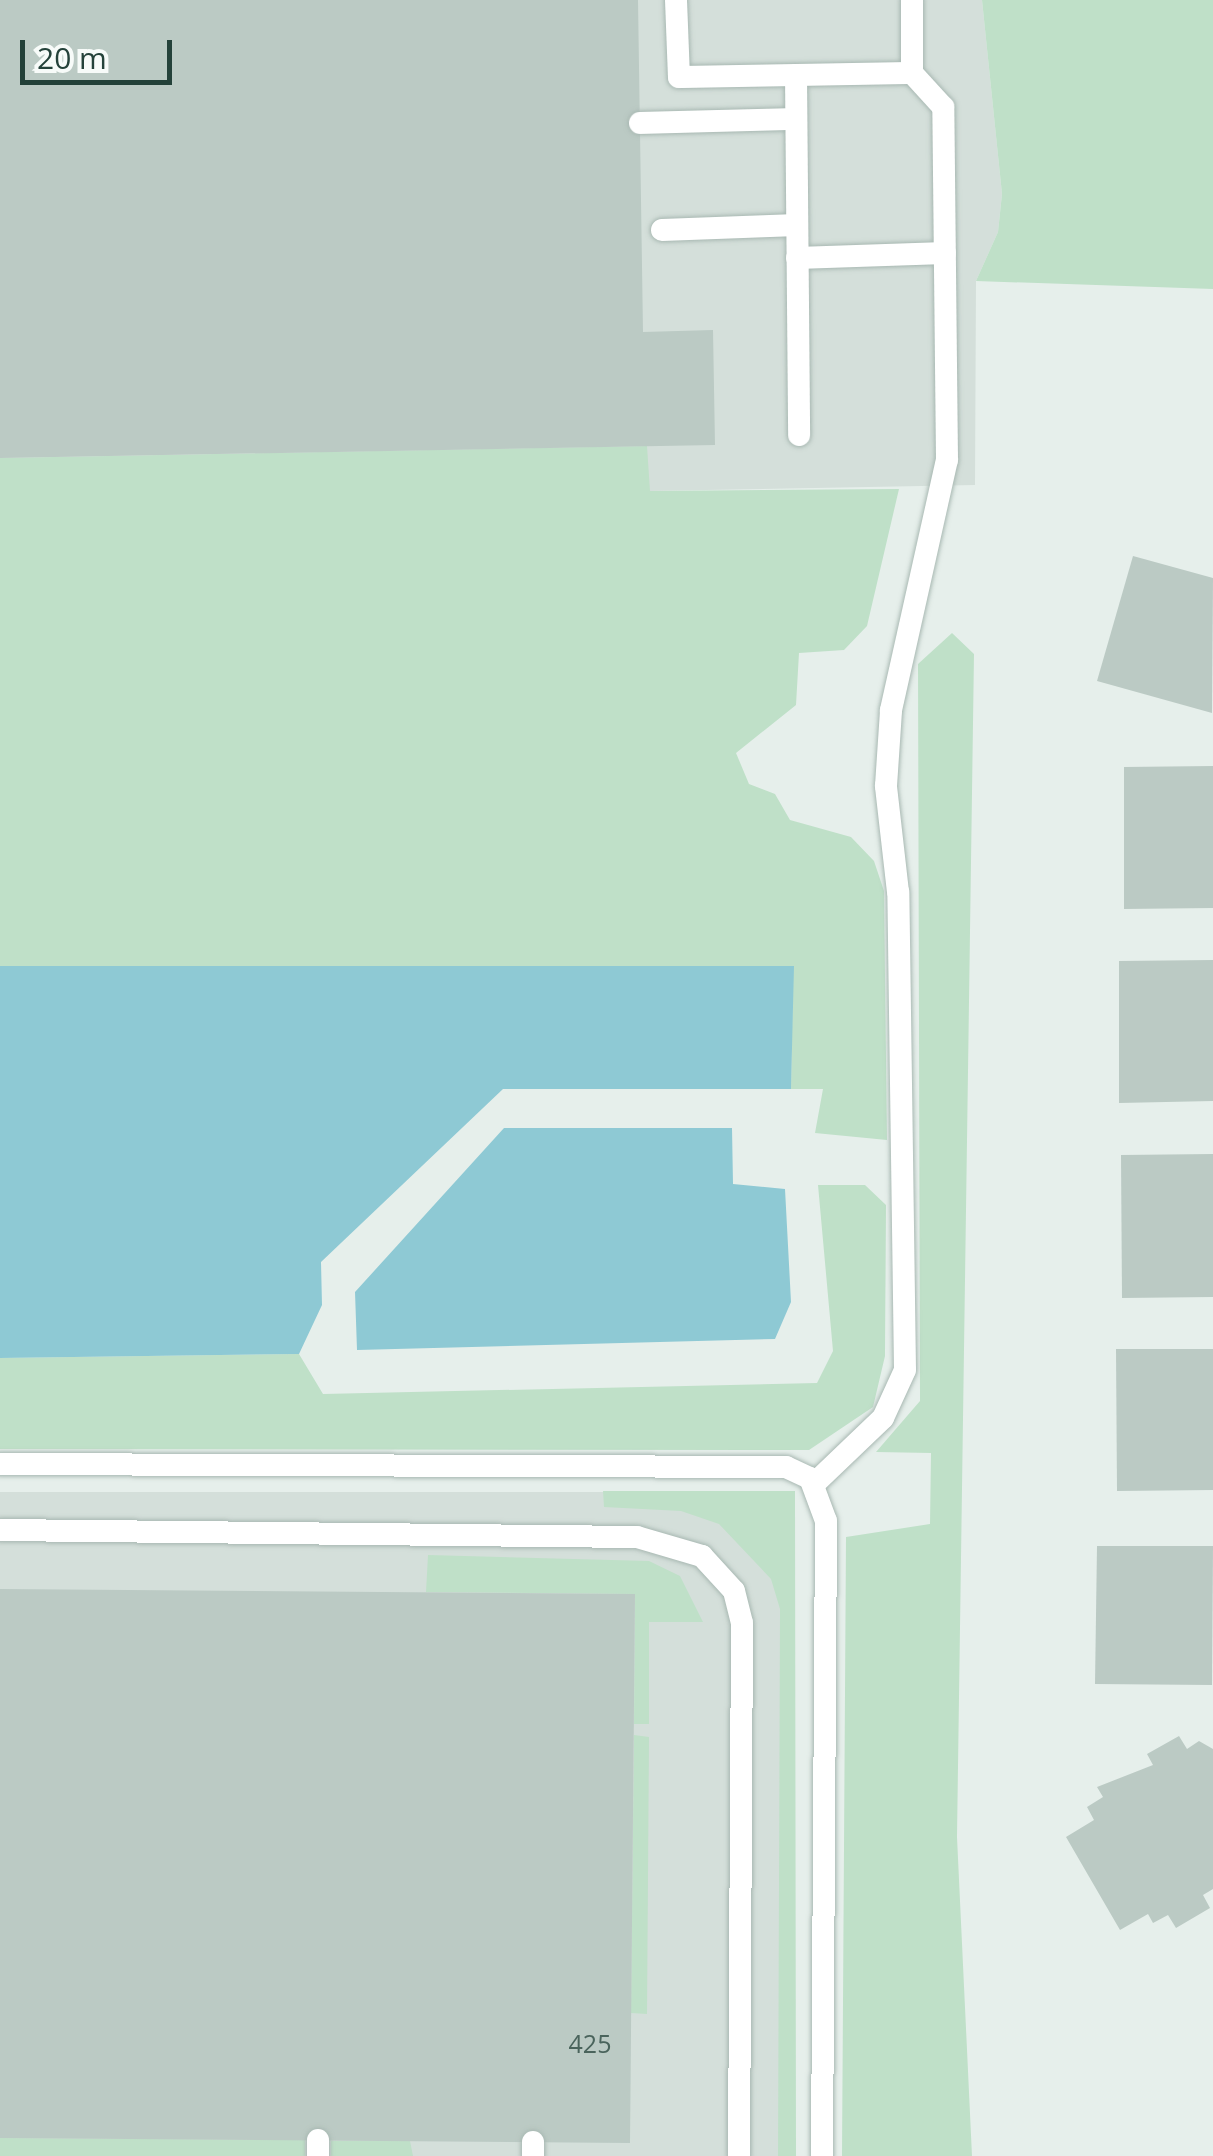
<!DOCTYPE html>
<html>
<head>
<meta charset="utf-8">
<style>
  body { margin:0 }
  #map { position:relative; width:1213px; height:2156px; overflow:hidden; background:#e6efeb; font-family:"Open Sans",sans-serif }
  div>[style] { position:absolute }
  .built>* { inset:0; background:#d4dfda }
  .green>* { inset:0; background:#bfe0c8 }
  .water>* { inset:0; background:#8ec9d4 }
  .building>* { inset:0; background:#bbcac4 }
  .roads { filter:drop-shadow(0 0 2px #a8b8b2) drop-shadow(0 0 2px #a8b8b2) }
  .service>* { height:22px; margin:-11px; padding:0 11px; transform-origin:11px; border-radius:11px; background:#fff }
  span { translate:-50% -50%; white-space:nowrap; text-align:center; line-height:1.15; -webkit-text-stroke:9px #f7fbf9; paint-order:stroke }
  .number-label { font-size:25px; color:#4a645c }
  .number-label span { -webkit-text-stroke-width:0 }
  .scale { position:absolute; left:20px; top:40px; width:152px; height:45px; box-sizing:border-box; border:5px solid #24423a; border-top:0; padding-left:12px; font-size:30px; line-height:35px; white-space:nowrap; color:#24423a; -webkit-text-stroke:8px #f7fbf9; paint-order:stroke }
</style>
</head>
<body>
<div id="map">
  <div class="built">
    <div style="clip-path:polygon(0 0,982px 0,1002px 194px,998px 232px,976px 281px,975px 485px,649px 491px,646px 446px,0 458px)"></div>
    <div style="clip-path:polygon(0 1492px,770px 1492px,795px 1520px,791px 2156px,0 2156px)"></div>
  </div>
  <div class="green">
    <div style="clip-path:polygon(982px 0,1213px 0,1213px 289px,976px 281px,998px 232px,1002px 194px)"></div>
    <div style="clip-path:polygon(647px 446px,650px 491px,899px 489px,867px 626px,844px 650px,799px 653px,796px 705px,736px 753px,749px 784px,775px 794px,790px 820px,851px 837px,874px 861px,884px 891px,887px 1140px,815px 1133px,823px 1089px,791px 1089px,793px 966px,0 966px,0 458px)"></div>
    <div style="clip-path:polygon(952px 633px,974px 654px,957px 1837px,972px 2156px,842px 2156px,846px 1537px,930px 1524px,931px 1453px,876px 1452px,920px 1401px,918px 664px)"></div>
    <div style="clip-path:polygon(818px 1185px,865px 1185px,886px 1205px,885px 1356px,873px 1407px,809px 1450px,0 1449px,0 1358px,299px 1354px,323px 1394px,817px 1383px,833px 1351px)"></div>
    <div style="clip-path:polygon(603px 1491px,795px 1491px,796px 2156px,778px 2156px,780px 1609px,771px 1579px,719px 1524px,681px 1511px,604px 1507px)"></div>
    <div style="clip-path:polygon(428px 1555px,649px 1561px,680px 1576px,703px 1622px,649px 1622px,649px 1724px,634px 1724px,635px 1594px,426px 1592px)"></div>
    <div style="clip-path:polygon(634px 1735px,649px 1737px,647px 2014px,631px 2013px)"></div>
    <div style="clip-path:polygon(0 2138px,305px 2140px,305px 2156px,0 2156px)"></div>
    <div style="clip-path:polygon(331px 2141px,410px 2141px,413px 2156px,331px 2156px)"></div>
  </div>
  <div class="water">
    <div style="clip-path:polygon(0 966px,794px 966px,791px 1089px,503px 1089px,321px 1262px,322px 1305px,299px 1354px,0 1358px)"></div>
    <div style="clip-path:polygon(504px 1128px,732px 1128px,733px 1184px,785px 1189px,791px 1302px,775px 1339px,357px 1350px,355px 1292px)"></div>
  </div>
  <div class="building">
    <div style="clip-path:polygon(0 0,638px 0,643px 332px,713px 330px,715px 445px,0 458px)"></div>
    <div style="clip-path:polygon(1133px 556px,1213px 578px,1212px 713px,1097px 681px)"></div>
    <div style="clip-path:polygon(1213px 766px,1213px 908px,1124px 909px,1124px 767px)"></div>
    <div style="clip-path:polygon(1213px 960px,1213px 1101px,1119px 1103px,1119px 961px)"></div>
    <div style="clip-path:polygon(1213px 1154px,1213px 1297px,1122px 1298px,1121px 1155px)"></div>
    <div style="clip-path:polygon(1116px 1349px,1213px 1349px,1213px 1490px,1117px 1491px)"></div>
    <div style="clip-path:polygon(1097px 1546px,1213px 1546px,1212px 1685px,1095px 1684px)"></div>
    <div style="clip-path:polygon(0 1589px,635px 1594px,630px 2143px,0 2138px)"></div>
    <div style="clip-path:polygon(1179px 1736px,1187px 1749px,1199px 1741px,1213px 1749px,1213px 1889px,1203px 1895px,1210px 1908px,1176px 1928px,1168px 1915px,1153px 1923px,1148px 1914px,1120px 1930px,1066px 1837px,1094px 1820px,1087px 1807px,1103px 1797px,1097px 1787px,1153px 1765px,1147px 1754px)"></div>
  </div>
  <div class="roads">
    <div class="service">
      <div style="left:676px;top:0;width:77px;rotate:87.8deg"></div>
      <div style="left:679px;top:77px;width:233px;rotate:-1deg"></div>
      <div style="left:912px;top:73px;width:73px;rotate:-90deg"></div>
      <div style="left:796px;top:75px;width:360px;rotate:89.5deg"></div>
      <div style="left:640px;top:123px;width:156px;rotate:-1.5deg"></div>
      <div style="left:662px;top:230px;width:135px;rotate:-2.1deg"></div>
      <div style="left:797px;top:258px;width:148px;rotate:-1.9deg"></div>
      <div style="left:0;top:1464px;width:786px;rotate:0.22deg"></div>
      <div style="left:786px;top:1467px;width:26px;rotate:25deg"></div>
      <div style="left:810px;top:1478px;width:46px;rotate:69.6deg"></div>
      <div style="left:826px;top:1521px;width:635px;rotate:90.36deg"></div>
      <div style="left:815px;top:1483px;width:94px;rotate:-43.7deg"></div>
      <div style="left:883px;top:1418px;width:53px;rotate:-65.4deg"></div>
      <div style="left:905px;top:1370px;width:478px;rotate:-90.8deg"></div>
      <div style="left:898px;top:892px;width:107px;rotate:-96.5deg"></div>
      <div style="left:886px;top:786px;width:76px;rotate:-86.2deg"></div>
      <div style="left:891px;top:710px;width:256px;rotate:-77.4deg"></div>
      <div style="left:947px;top:460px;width:353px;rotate:-90.6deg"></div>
      <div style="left:943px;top:107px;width:46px;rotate:-132.4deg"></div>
      <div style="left:0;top:1530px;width:637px;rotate:0.63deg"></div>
      <div style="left:637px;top:1537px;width:68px;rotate:16.3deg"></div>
      <div style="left:702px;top:1556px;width:47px;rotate:47.6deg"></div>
      <div style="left:734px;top:1591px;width:33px;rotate:76deg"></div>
      <div style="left:742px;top:1623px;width:533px;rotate:90.32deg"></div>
      <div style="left:533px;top:2142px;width:14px;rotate:90deg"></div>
      <div style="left:318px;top:2156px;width:16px;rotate:-90deg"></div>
    </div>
  </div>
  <div class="number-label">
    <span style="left:590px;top:2043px">425</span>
  </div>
  <div class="scale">20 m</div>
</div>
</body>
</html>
